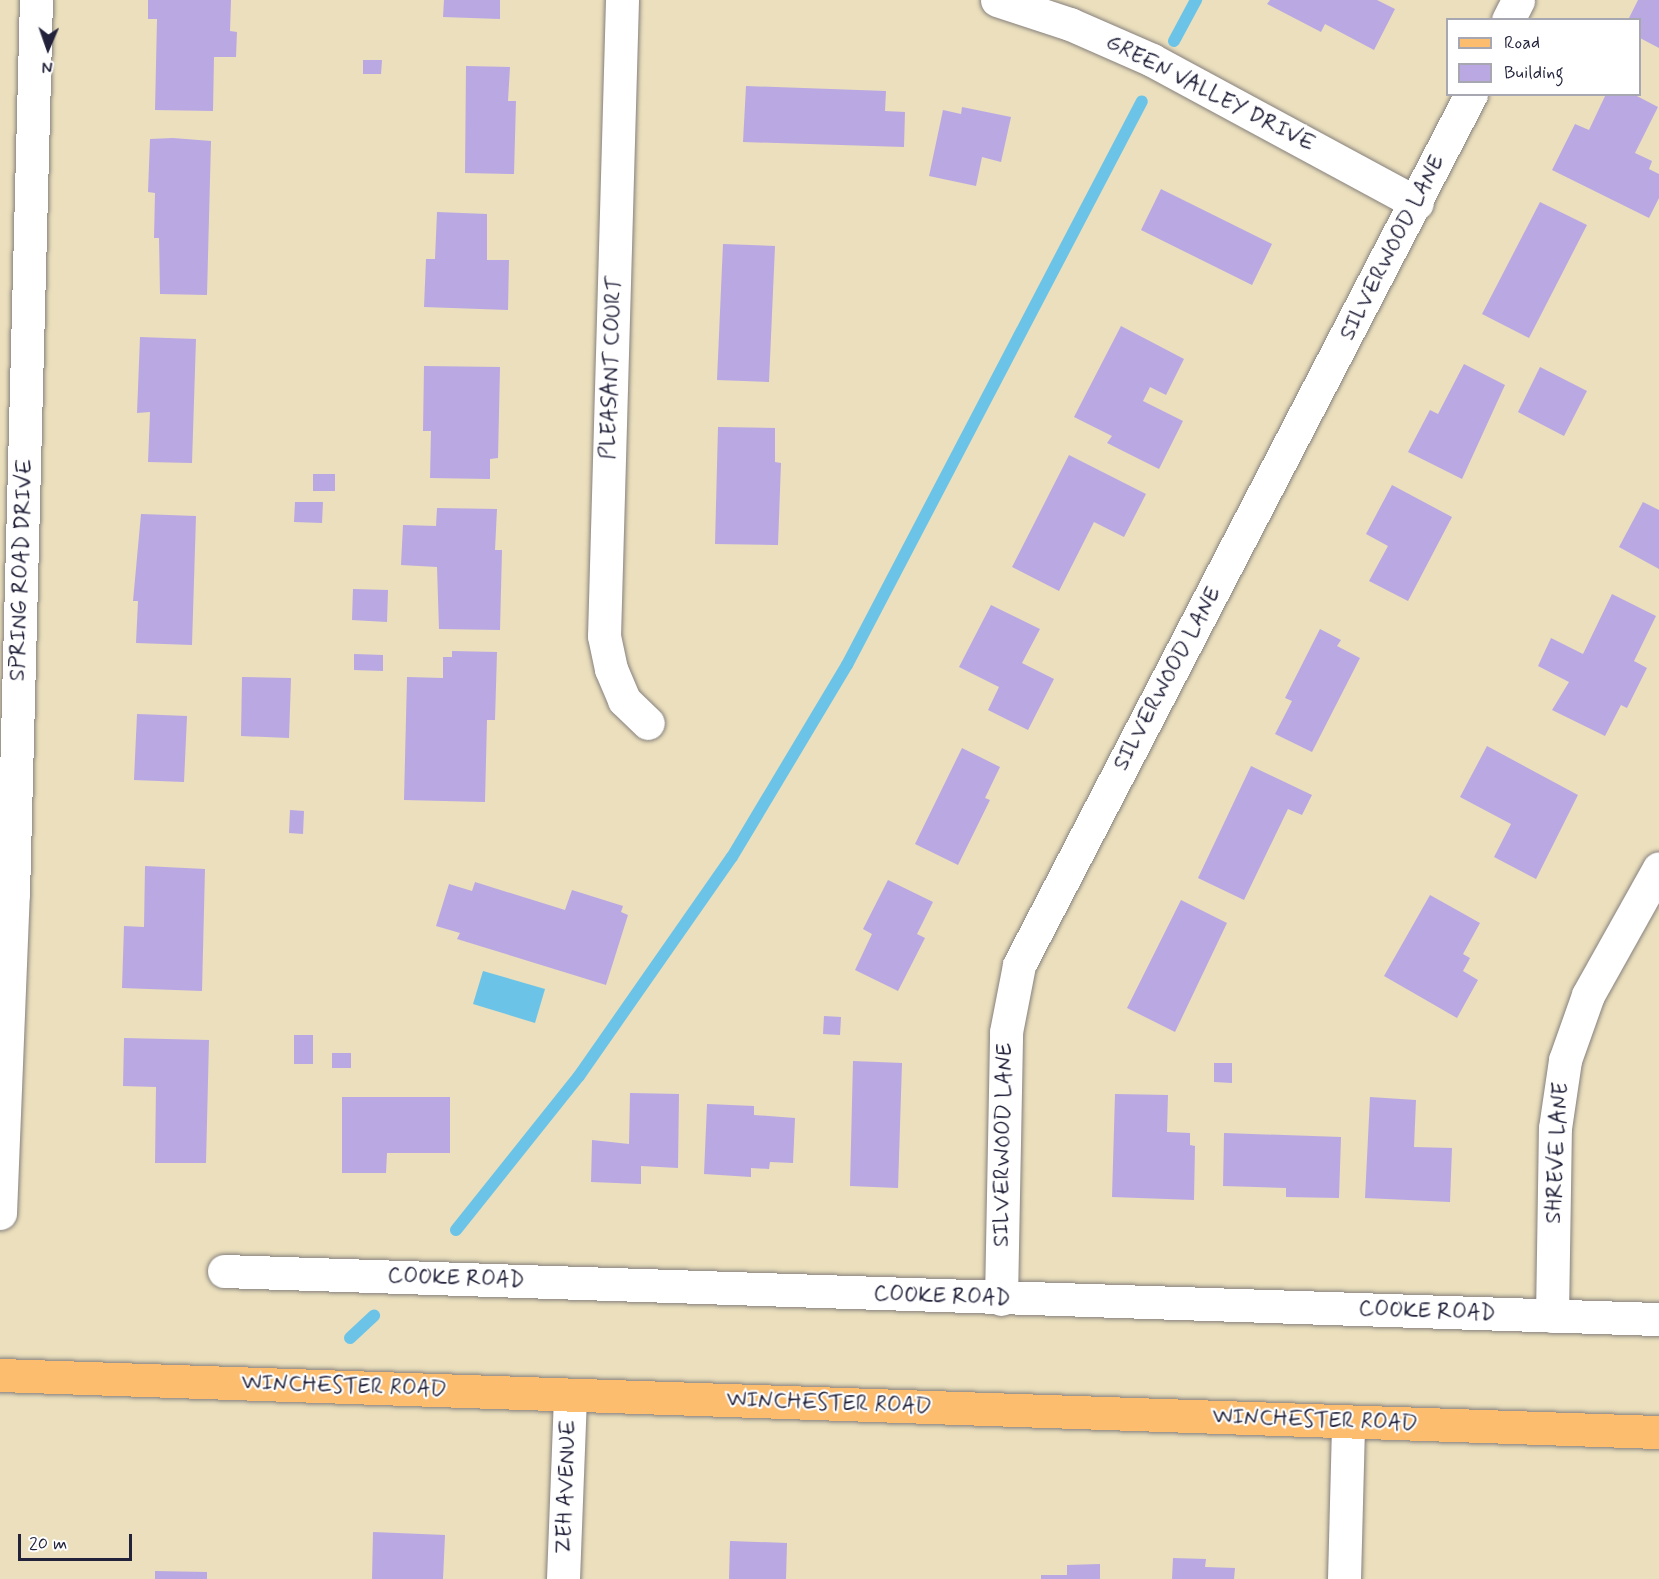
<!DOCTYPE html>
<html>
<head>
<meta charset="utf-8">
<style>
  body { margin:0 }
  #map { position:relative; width:1659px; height:1579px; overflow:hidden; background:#ebdfbd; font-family:Mynerve,sans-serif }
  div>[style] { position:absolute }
  .water>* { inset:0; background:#6bc4e8 }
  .stream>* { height:12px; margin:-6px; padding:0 6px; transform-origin:6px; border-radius:6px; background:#6bc4e8 }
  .building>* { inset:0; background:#baa8e3 }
  .roads { filter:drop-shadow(0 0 2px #86807c) drop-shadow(0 0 2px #86807c) }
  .minor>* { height:33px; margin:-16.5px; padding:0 16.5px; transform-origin:16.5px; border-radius:16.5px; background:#fff }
  .major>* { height:33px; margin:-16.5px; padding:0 16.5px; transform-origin:16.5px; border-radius:16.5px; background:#fcbd6f }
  span { translate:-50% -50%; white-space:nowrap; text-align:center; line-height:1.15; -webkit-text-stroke:4.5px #fff; paint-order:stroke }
  .street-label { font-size:22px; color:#22223b }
  .legend { position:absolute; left:1446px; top:18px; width:195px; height:78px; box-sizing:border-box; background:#fff; border:2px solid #a7a7b1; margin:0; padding:8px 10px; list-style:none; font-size:18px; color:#22223b }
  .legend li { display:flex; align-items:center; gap:12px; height:30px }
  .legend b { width:30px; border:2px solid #a7a7b1 }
  .north { position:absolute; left:18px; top:18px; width:60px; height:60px; -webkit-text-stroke:4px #fff; paint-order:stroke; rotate:182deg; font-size:16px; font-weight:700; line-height:24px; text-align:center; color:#22223b }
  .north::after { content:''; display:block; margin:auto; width:21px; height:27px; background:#22223b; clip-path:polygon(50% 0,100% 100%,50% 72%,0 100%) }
  .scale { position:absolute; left:18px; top:1534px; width:114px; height:27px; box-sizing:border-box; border:3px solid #22223b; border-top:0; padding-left:8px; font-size:18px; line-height:21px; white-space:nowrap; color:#22223b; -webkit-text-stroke:4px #fff; paint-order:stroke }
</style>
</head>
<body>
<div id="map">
  <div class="water">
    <div style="clip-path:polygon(483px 971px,545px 989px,535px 1023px,473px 1004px)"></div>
  </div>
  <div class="stream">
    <div style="left:1174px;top:41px;width:47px;rotate:-61.8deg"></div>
    <div style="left:456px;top:1230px;width:197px;rotate:-51.4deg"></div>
    <div style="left:579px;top:1076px;width:267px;rotate:-55.1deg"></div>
    <div style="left:732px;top:857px;width:224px;rotate:-59.1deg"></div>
    <div style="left:847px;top:665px;width:636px;rotate:-62.39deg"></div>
    <div style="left:350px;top:1338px;width:33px;rotate:-43deg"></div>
  </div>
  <div class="building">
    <div style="clip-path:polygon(148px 0,231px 0,230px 31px,237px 32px,236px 57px,214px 57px,213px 111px,155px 110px,157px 19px,148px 19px)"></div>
    <div style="clip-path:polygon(444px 0,500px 0,500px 19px,443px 17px)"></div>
    <div style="clip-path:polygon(1270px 0,1377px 0,1395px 9px,1374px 50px,1325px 24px,1321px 32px,1267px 4px)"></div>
    <div style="clip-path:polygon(1638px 0,1659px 0,1659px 48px,1640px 38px,1640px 20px,1628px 20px)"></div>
    <div style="clip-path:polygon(363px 60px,382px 60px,381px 74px,363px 74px)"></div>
    <div style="clip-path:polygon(466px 66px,510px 67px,508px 101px,516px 101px,514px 174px,465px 173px)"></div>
    <div style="clip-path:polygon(746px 86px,886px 91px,885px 111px,905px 112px,904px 147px,743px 142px)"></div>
    <div style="clip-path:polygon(1606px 94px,1633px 94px,1658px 107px,1635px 153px,1652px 161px,1649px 169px,1659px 174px,1659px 198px,1649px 218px,1552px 170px,1575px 124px,1589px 130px)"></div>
    <div style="clip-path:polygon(962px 107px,1011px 117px,1001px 162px,982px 157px,976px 186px,929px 176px,943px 110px,961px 114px)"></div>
    <div style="clip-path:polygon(173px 138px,211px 141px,207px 295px,160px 294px,159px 238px,154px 238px,155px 193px,148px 192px,150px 139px)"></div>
    <div style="clip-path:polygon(1161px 189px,1272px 244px,1252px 285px,1141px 230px)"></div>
    <div style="clip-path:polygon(1540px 202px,1587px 225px,1529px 338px,1482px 314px)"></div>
    <div style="clip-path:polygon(437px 212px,487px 214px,487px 260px,509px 260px,508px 310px,424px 307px,426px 259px,435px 259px)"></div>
    <div style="clip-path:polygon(723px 244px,775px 246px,769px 382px,717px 380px)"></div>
    <div style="clip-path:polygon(1121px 326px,1184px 359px,1166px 395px,1150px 387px,1143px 401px,1183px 421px,1159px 469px,1107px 443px,1112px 436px,1074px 417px)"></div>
    <div style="clip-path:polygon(140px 337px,196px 339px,192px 463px,148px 462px,150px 412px,137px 413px)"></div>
    <div style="clip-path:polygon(1464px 364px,1505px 385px,1462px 479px,1408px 452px,1430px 410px,1438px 414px)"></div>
    <div style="clip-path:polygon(424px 366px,500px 367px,498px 458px,490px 459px,490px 479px,430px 478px,431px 431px,423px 431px)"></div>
    <div style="clip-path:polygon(1540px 367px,1587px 391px,1564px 436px,1518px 412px)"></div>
    <div style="clip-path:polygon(718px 427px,775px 428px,775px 462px,781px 463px,778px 545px,715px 544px)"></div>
    <div style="clip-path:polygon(1069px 455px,1146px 494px,1124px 537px,1094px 522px,1059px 591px,1012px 567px)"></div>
    <div style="clip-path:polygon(313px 474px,335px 474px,335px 491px,313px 491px)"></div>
    <div style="clip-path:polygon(1392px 485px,1452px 517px,1408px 601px,1369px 581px,1388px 546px,1366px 534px)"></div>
    <div style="clip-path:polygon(295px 502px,323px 502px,322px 523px,294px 522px)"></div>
    <div style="clip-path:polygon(1643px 502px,1659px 510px,1659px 569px,1619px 547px)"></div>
    <div style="clip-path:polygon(437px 508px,497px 509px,495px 550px,502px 550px,500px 630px,439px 629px,437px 567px,401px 565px,403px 525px,436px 526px)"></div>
    <div style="clip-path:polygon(141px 514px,196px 516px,192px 645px,136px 643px,138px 601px,133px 601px)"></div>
    <div style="clip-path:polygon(353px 589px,388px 590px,387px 622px,352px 620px)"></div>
    <div style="clip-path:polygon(1612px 594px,1656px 616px,1634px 661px,1647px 668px,1627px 708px,1621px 705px,1605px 736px,1552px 710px,1569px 682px,1538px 666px,1551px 638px,1583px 654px)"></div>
    <div style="clip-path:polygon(991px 605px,1040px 629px,1022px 663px,1054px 679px,1028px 730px,988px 710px,999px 687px,959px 667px)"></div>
    <div style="clip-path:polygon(1320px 629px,1341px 640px,1337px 646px,1360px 658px,1312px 752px,1275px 734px,1292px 701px,1285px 698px)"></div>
    <div style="clip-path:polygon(452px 651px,497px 652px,495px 720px,487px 720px,485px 802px,404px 800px,407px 677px,443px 678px,443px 657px,452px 657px)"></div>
    <div style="clip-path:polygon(354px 654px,383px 655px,383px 671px,354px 670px)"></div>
    <div style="clip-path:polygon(242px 677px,291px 678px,289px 738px,241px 736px)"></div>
    <div style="clip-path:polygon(137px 714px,187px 716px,184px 782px,134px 780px)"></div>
    <div style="clip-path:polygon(1487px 746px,1578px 795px,1536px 879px,1494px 857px,1511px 824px,1460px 797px)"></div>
    <div style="clip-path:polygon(962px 748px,1000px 767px,985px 798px,990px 800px,958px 865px,915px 844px)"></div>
    <div style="clip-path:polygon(1251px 766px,1312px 795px,1302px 815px,1288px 809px,1244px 900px,1198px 878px)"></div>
    <div style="clip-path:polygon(290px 810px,304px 811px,303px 834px,289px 833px)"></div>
    <div style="clip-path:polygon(145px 866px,205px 869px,202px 991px,122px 988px,124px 926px,144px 927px)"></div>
    <div style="clip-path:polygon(888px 880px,933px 902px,917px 934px,925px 938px,898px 991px,855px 970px,872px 934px,863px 929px)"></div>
    <div style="clip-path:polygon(475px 882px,565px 910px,572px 890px,623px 906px,621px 912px,628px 915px,606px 985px,457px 939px,460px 933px,436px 926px,449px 884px,472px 891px)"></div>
    <div style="clip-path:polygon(1430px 895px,1480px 923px,1463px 954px,1470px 958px,1463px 971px,1478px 980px,1457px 1018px,1384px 976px)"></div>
    <div style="clip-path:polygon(1181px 900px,1227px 923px,1175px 1032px,1127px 1008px)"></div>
    <div style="clip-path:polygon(824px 1016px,841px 1017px,840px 1035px,823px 1034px)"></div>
    <div style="clip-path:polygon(294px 1035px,313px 1035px,313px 1064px,294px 1064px)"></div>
    <div style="clip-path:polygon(124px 1038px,209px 1040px,206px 1163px,155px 1163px,156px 1087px,123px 1086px)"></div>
    <div style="clip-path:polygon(332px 1053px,351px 1053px,351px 1068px,332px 1068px)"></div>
    <div style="clip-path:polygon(853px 1061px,902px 1063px,898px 1188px,850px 1186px)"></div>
    <div style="clip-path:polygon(1214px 1063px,1232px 1063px,1232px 1083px,1214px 1082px)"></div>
    <div style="clip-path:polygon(630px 1093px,679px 1094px,678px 1168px,641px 1166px,641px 1184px,591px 1182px,592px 1140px,629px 1144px)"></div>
    <div style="clip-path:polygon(1115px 1094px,1168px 1095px,1167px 1132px,1190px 1133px,1190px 1145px,1195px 1146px,1194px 1200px,1112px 1197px)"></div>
    <div style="clip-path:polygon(342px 1097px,450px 1097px,450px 1153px,387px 1153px,386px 1173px,342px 1173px)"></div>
    <div style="clip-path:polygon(1370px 1097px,1416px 1100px,1414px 1147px,1452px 1148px,1450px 1202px,1365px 1198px)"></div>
    <div style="clip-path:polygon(707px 1104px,754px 1106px,754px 1115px,795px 1118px,793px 1163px,770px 1162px,769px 1169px,751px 1168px,751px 1177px,704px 1174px)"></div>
    <div style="clip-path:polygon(1224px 1133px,1341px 1137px,1339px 1198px,1286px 1197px,1286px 1188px,1223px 1186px)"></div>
    <div style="clip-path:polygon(373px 1532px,445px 1535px,443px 1579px,372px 1579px)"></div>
    <div style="clip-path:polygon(730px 1541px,787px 1543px,786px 1579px,729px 1579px)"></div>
    <div style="clip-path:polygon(1173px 1558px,1206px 1559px,1205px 1567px,1235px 1568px,1234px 1579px,1172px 1579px)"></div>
    <div style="clip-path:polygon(1100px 1564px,1100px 1579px,1041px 1579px,1041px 1575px,1067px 1575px,1067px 1565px)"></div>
    <div style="clip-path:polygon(155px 1571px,207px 1572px,207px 1579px,155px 1579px)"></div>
  </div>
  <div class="roads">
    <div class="minor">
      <div style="left:622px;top:0;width:636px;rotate:91.62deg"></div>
      <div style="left:604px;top:636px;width:34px;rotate:78deg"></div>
      <div style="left:611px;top:669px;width:34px;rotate:67deg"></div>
      <div style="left:624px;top:700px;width:33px;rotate:44deg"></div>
      <div style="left:997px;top:0;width:77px;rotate:18.2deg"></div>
      <div style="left:1070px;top:24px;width:90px;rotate:23.7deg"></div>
      <div style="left:1152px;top:60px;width:301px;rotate:28.4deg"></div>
      <div style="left:1508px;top:20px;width:22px;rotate:-63deg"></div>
      <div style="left:0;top:1213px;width:319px;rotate:-87.7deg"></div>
      <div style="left:13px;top:894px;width:894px;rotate:-88.53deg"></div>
      <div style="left:224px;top:1271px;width:1436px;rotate:1.92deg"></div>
      <div style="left:1001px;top:1299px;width:267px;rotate:-88.9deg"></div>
      <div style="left:1006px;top:1032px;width:68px;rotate:-79deg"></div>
      <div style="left:1019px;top:965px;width:981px;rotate:-62.57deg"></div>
      <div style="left:1552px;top:1316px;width:188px;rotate:-89.1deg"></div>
      <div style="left:1555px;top:1128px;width:69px;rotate:-81.6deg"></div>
      <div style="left:1565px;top:1060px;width:69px;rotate:-70.5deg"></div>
      <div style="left:1588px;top:995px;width:145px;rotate:-60.8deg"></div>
      <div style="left:563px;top:1579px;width:184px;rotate:-87.8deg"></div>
      <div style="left:1344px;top:1579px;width:156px;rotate:-88.5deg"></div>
    </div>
    <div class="major">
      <div style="left:0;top:1375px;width:1660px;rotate:1.97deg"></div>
    </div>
  </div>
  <div class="street-label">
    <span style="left:1210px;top:94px;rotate:27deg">GREEN VALLEY DRIVE</span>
    <span style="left:1393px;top:248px;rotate:-63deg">SILVERWOOD LANE</span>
    <span style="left:612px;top:368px;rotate:-88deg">PLEASANT COURT</span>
    <span style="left:22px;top:570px;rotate:-88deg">SPRING ROAD DRIVE</span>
    <span style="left:1168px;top:679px;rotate:-62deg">SILVERWOOD LANE</span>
    <span style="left:1004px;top:1145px;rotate:-89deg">SILVERWOOD LANE</span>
    <span style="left:1558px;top:1153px;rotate:-87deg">SHREVE LANE</span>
    <span style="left:456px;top:1279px;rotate:2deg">COOKE ROAD</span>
    <span style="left:942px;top:1297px;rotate:2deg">COOKE ROAD</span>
    <span style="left:1427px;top:1312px;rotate:2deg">COOKE ROAD</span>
    <span style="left:344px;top:1387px;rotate:2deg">WINCHESTER ROAD</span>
    <span style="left:829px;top:1404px;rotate:2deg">WINCHESTER ROAD</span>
    <span style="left:1315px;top:1421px;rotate:2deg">WINCHESTER ROAD</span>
    <span style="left:567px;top:1487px;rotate:-88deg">ZEH AVENUE</span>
  </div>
  <ul class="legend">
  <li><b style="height:8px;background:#fcbd6f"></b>Road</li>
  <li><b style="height:16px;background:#baa8e3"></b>Building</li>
  </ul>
  <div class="north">N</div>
  <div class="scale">20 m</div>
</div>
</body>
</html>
